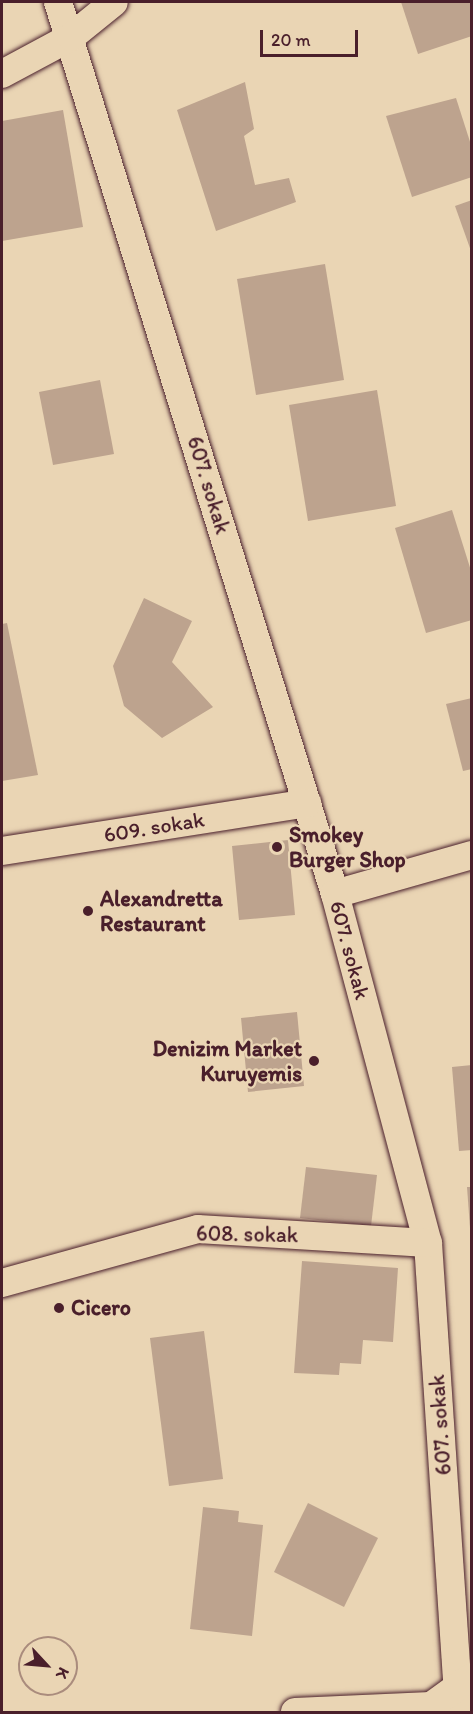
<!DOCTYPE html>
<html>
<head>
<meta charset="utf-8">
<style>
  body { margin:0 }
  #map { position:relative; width:473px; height:1714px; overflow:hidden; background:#ead5b4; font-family:Itim,sans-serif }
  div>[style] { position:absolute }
  .building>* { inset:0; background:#bda38e }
  .roads { filter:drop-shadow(0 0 2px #4a1f2b) drop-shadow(0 0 2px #4a1f2b) }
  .minor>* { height:28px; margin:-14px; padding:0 14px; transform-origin:14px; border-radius:14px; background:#ead5b4 }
  .dots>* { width:16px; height:16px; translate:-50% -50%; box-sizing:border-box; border:3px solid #ead5b4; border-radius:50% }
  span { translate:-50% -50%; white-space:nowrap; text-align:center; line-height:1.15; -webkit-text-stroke:4.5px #ead5b4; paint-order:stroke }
  .street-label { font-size:22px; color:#4a1f2b }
  .poi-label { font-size:22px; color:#4a1f2b; font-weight:700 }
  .left { translate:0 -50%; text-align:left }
  .right { translate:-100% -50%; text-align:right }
  .frame { position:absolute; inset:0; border:3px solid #4a1f2b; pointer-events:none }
  .north { position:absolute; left:18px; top:1636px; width:60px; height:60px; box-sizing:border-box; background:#ead5b4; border:2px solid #aa8c7d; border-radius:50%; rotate:116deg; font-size:16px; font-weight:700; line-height:24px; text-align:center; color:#4a1f2b }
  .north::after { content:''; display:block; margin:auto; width:21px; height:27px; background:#4a1f2b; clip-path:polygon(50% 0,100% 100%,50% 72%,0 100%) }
  .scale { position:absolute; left:260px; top:30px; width:98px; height:27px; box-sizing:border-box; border:3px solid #4a1f2b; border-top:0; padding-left:8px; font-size:18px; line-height:21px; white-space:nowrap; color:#4a1f2b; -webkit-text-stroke:4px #ead5b4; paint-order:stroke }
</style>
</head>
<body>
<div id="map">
  <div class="building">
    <div style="clip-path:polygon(401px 2px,472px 2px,472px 36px,418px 54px)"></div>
    <div style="clip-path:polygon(245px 82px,254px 129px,244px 136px,255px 185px,289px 178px,296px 202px,216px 231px,177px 110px)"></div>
    <div style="clip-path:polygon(456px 98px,472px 148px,472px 177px,412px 197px,386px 116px)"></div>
    <div style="clip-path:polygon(63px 110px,83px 227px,2px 241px,2px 121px)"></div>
    <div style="clip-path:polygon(472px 200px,472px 251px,471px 251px,455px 206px)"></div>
    <div style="clip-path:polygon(325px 264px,344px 380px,256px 395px,237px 279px)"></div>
    <div style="clip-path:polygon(100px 380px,114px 454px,53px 465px,39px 392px)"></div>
    <div style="clip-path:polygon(377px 390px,396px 506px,308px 521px,289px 405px)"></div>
    <div style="clip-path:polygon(452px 510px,472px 574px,472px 620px,426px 633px,395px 528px)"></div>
    <div style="clip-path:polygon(144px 598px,192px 621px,172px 662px,213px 707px,162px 738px,124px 706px,113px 666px)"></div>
    <div style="clip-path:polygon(7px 623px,38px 775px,2px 781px,2px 624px)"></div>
    <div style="clip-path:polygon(472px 698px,472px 769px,463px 771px,446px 704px)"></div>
    <div style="clip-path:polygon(288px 840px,295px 915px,239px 920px,232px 846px)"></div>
    <div style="clip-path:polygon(297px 1012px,304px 1086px,248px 1092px,241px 1018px)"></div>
    <div style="clip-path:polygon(472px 1065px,472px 1150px,459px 1151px,452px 1067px)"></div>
    <div style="clip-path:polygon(306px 1167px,377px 1175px,371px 1226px,300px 1218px)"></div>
    <div style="clip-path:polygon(467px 1187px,472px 1187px,472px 1228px,470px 1228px)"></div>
    <div style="clip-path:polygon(302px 1261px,398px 1268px,393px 1342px,363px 1340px,361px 1364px,340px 1363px,339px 1375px,294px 1373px)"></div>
    <div style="clip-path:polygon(204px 1331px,223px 1479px,169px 1486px,150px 1338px)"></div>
    <div style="clip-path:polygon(308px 1503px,378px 1538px,344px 1607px,274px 1572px)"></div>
    <div style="clip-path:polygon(203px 1507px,239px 1511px,238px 1522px,263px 1525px,252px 1636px,190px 1629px)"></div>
  </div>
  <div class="roads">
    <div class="minor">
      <div style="left:58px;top:2px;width:934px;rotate:72.75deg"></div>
      <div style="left:335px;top:894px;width:361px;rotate:75.1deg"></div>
      <div style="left:428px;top:1243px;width:470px;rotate:86.2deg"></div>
      <div style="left:2px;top:74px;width:78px;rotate:-28.2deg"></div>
      <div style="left:71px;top:37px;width:55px;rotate:-39.1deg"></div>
      <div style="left:2px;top:851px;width:309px;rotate:-8.9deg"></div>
      <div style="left:335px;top:894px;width:142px;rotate:-15.9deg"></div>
      <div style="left:2px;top:1283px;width:203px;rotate:-15.4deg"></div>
      <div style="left:198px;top:1229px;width:230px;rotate:3.5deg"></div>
      <div style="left:295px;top:1712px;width:136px;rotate:-2.5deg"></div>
      <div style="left:431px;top:1706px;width:48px;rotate:-35.7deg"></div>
    </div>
  </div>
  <div class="dots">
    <div style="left:277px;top:847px;background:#4a1f2b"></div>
    <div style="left:88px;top:911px;background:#4a1f2b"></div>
    <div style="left:314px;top:1061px;background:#4a1f2b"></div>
    <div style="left:59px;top:1308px;background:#4a1f2b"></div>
  </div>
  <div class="street-label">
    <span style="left:209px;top:485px;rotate:73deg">607. sokak</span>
    <span style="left:154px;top:827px;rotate:-9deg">609. sokak</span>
    <span style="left:350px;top:950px;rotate:75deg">607. sokak</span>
    <span style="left:247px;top:1234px;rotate:1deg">608. sokak</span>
    <span style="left:440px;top:1425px;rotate:-94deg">607. sokak</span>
  </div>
  <div class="poi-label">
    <span class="left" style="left:289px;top:847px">Smokey<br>Burger Shop</span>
    <span class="left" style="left:100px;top:911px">Alexandretta<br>Restaurant</span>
    <span class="right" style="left:302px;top:1061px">Denizim Market<br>Kuruyemis</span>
    <span class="left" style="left:71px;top:1308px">Cicero</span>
  </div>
  <div class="frame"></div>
  <div class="north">K</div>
  <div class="scale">20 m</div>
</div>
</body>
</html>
